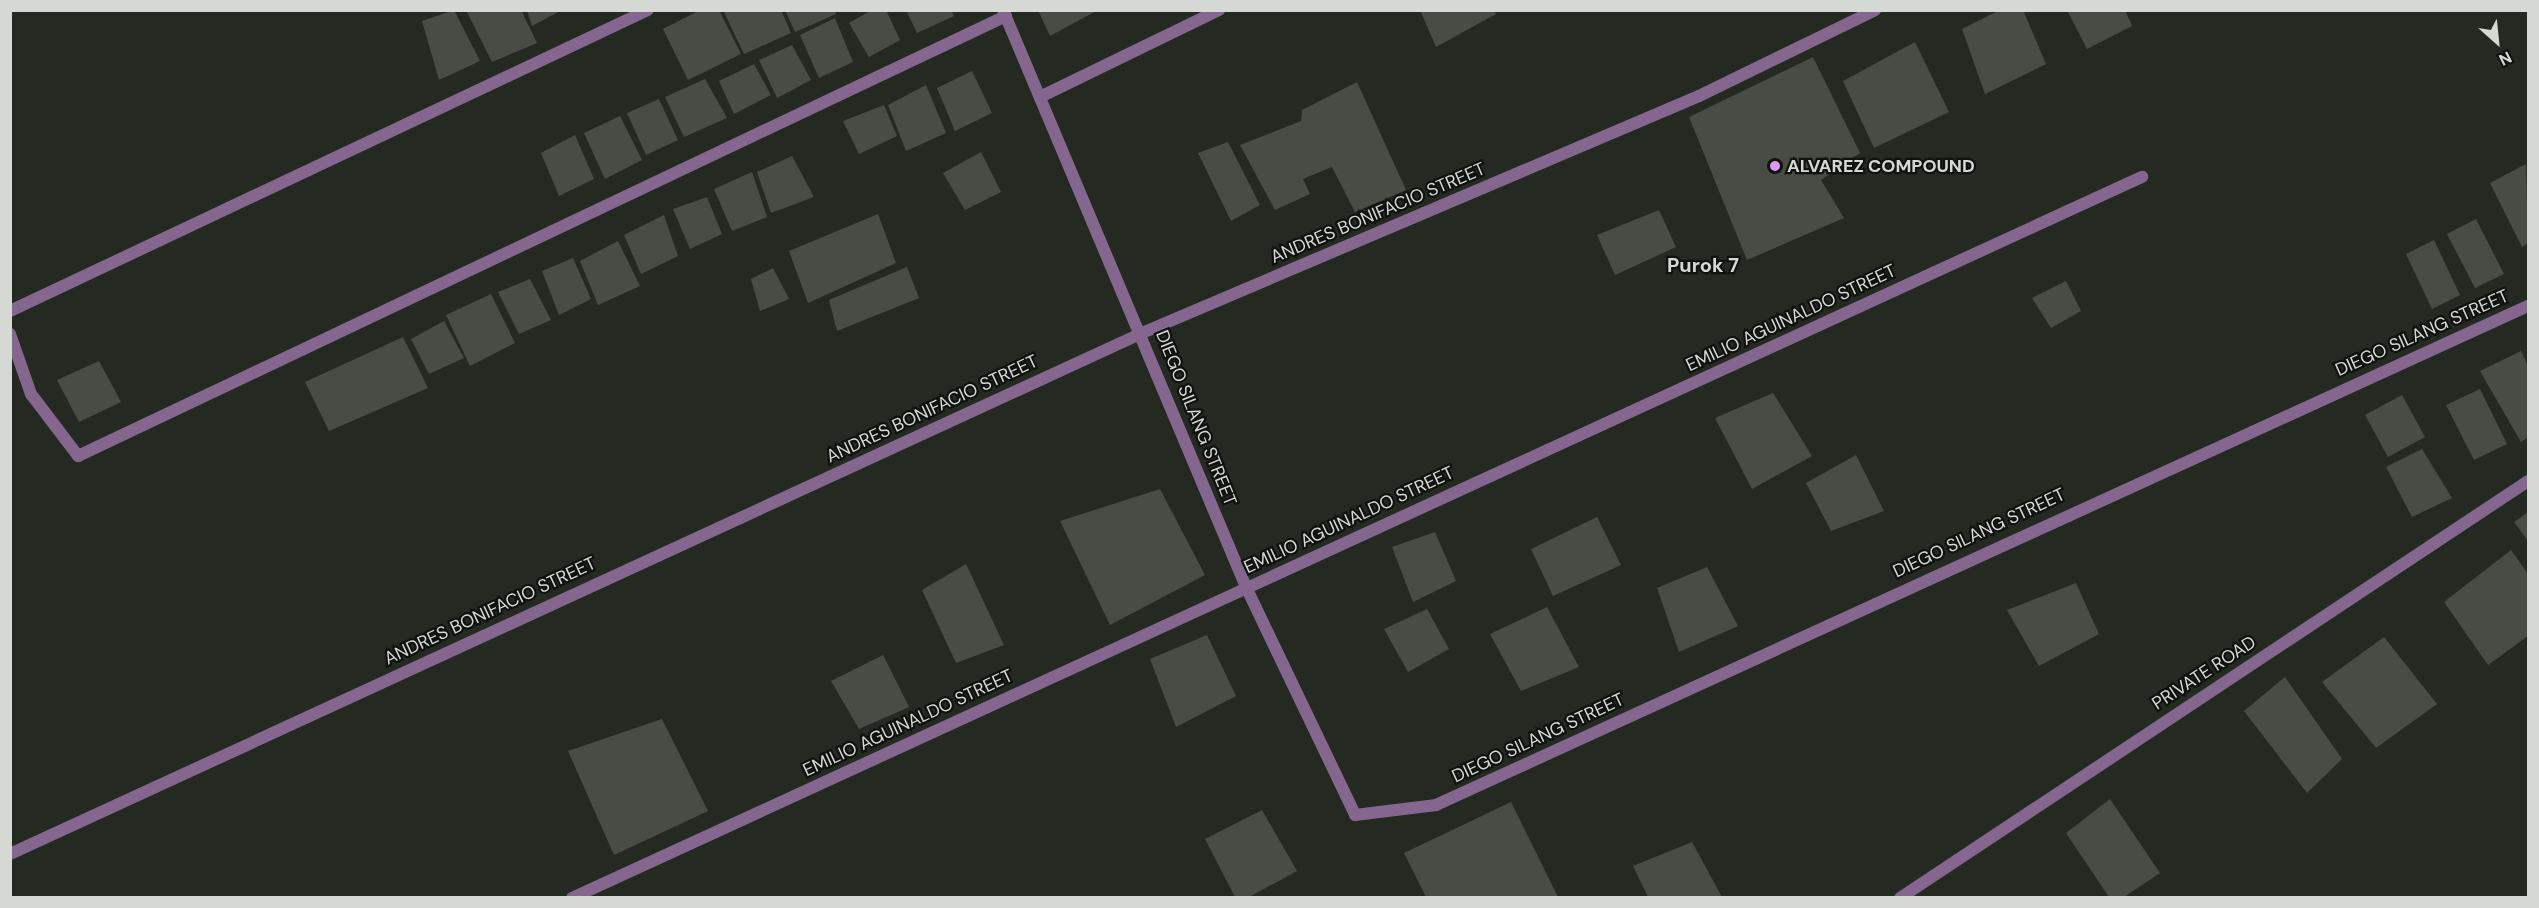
<!DOCTYPE html>
<html>
<head>
<meta charset="utf-8">
<style>
  body { margin:0 }
  #map { position:relative; width:2539px; height:908px; overflow:hidden; background:#242a22; font-family:"DM Sans",sans-serif }
  div>[style] { position:absolute }
  .building>* { inset:0; background:#474d44 }
  .street>* { height:12px; margin:-6px; padding:0 6px; transform-origin:6px; border-radius:6px; background:#85668e }
  .dots>* { width:16px; height:16px; translate:-50% -50%; box-sizing:border-box; border:3px solid #0f120e; border-radius:50% }
  span { translate:-50% -50%; white-space:nowrap; text-align:center; line-height:1.15; -webkit-text-stroke:4.5px #0f120e; paint-order:stroke }
  .poi-label { font-size:18px; color:#d5d8d3; font-weight:700 }
  .left { translate:0 -50%; text-align:left }
  .street-label { font-size:18px; color:#d5d8d3 }
  .neighbourhood-label { font-size:20px; color:#d5d8d3; font-weight:700 }
  .frame { position:absolute; inset:0; border:12px solid #d5d8d3; pointer-events:none }
  .north { position:absolute; left:2467px; top:12px; width:60px; height:60px; -webkit-text-stroke:4px #0f120e; paint-order:stroke; rotate:153deg; font-size:16px; font-weight:700; line-height:24px; text-align:center; color:#d5d8d3 }
  .north::after { content:''; display:block; margin:auto; width:21px; height:27px; background:#d5d8d3; clip-path:polygon(50% 0,100% 100%,50% 72%,0 100%) }
</style>
</head>
<body>
<div id="map">
  <div class="building">
    <div style="clip-path:polygon(454px 10px,480px 61px,439px 80px,422px 21px)"></div>
    <div style="clip-path:polygon(466px 10px,521px 10px,537px 43px,492px 62px)"></div>
    <div style="clip-path:polygon(527px 10px,562px 10px,532px 26px)"></div>
    <div style="clip-path:polygon(700px 10px,719px 10px,741px 54px,688px 80px,663px 29px)"></div>
    <div style="clip-path:polygon(723px 10px,781px 10px,791px 33px,744px 54px)"></div>
    <div style="clip-path:polygon(785px 10px,834px 10px,836px 14px,795px 32px)"></div>
    <div style="clip-path:polygon(872px 10px,886px 10px,900px 40px,869px 57px,849px 23px)"></div>
    <div style="clip-path:polygon(906px 10px,951px 10px,954px 16px,917px 33px)"></div>
    <div style="clip-path:polygon(1038px 10px,1098px 10px,1050px 36px)"></div>
    <div style="clip-path:polygon(1420px 10px,1494px 10px,1496px 14px,1436px 47px)"></div>
    <div style="clip-path:polygon(2000px 10px,2023px 10px,2046px 64px,1985px 94px,1962px 29px)"></div>
    <div style="clip-path:polygon(2067px 10px,2125px 10px,2132px 26px,2087px 49px)"></div>
    <div style="clip-path:polygon(835px 18px,853px 62px,819px 78px,800px 35px)"></div>
    <div style="clip-path:polygon(1915px 42px,1949px 112px,1874px 148px,1843px 81px)"></div>
    <div style="clip-path:polygon(792px 45px,811px 80px,777px 98px,759px 60px)"></div>
    <div style="clip-path:polygon(1813px 57px,1860px 153px,1821px 180px,1844px 218px,1747px 260px,1689px 117px)"></div>
    <div style="clip-path:polygon(754px 64px,771px 95px,734px 114px,719px 81px)"></div>
    <div style="clip-path:polygon(972px 71px,992px 113px,955px 131px,937px 88px)"></div>
    <div style="clip-path:polygon(705px 79px,727px 118px,684px 137px,665px 97px)"></div>
    <div style="clip-path:polygon(1357px 82px,1406px 190px,1355px 212px,1332px 167px,1303px 179px,1310px 194px,1275px 210px,1240px 145px,1301px 121px,1302px 110px)"></div>
    <div style="clip-path:polygon(926px 85px,946px 133px,906px 151px,888px 105px)"></div>
    <div style="clip-path:polygon(659px 99px,678px 140px,646px 155px,627px 113px)"></div>
    <div style="clip-path:polygon(884px 105px,897px 136px,859px 154px,843px 121px)"></div>
    <div style="clip-path:polygon(620px 116px,642px 160px,605px 179px,584px 133px)"></div>
    <div style="clip-path:polygon(575px 135px,594px 179px,559px 196px,541px 153px)"></div>
    <div style="clip-path:polygon(1228px 142px,1260px 205px,1231px 221px,1198px 153px)"></div>
    <div style="clip-path:polygon(981px 152px,1001px 192px,965px 210px,943px 173px)"></div>
    <div style="clip-path:polygon(792px 156px,814px 197px,771px 213px,757px 172px)"></div>
    <div style="clip-path:polygon(2526px 164px,2528px 243px,2522px 247px,2490px 183px)"></div>
    <div style="clip-path:polygon(752px 172px,767px 217px,732px 231px,714px 189px)"></div>
    <div style="clip-path:polygon(707px 197px,722px 234px,690px 249px,673px 209px)"></div>
    <div style="clip-path:polygon(1659px 210px,1676px 247px,1615px 275px,1597px 235px)"></div>
    <div style="clip-path:polygon(878px 214px,896px 263px,808px 303px,789px 251px)"></div>
    <div style="clip-path:polygon(664px 215px,678px 256px,641px 274px,624px 235px)"></div>
    <div style="clip-path:polygon(2476px 219px,2504px 274px,2475px 288px,2447px 234px)"></div>
    <div style="clip-path:polygon(2434px 240px,2460px 295px,2432px 309px,2406px 254px)"></div>
    <div style="clip-path:polygon(618px 241px,640px 286px,598px 305px,580px 261px)"></div>
    <div style="clip-path:polygon(573px 258px,591px 299px,559px 315px,542px 271px)"></div>
    <div style="clip-path:polygon(907px 267px,919px 298px,837px 331px,829px 300px)"></div>
    <div style="clip-path:polygon(773px 268px,789px 299px,760px 311px,751px 279px)"></div>
    <div style="clip-path:polygon(530px 279px,551px 320px,519px 334px,498px 292px)"></div>
    <div style="clip-path:polygon(2066px 281px,2081px 311px,2051px 328px,2032px 298px)"></div>
    <div style="clip-path:polygon(491px 294px,515px 343px,470px 366px,446px 315px)"></div>
    <div style="clip-path:polygon(444px 321px,464px 358px,429px 374px,411px 339px)"></div>
    <div style="clip-path:polygon(403px 337px,428px 388px,329px 431px,305px 382px)"></div>
    <div style="clip-path:polygon(2521px 351px,2528px 366px,2528px 437px,2521px 442px,2480px 371px)"></div>
    <div style="clip-path:polygon(99px 361px,121px 402px,79px 422px,57px 380px)"></div>
    <div style="clip-path:polygon(2480px 389px,2507px 444px,2474px 460px,2446px 405px)"></div>
    <div style="clip-path:polygon(1773px 393px,1812px 456px,1752px 489px,1715px 418px)"></div>
    <div style="clip-path:polygon(2402px 395px,2425px 437px,2388px 457px,2365px 415px)"></div>
    <div style="clip-path:polygon(2422px 449px,2452px 498px,2412px 517px,2386px 467px)"></div>
    <div style="clip-path:polygon(1856px 455px,1884px 511px,1831px 531px,1806px 483px)"></div>
    <div style="clip-path:polygon(1160px 489px,1205px 575px,1110px 625px,1060px 521px)"></div>
    <div style="clip-path:polygon(2528px 512px,2528px 541px,2514px 522px)"></div>
    <div style="clip-path:polygon(1597px 517px,1621px 565px,1553px 596px,1531px 549px)"></div>
    <div style="clip-path:polygon(1435px 532px,1456px 581px,1413px 602px,1392px 547px)"></div>
    <div style="clip-path:polygon(2511px 550px,2528px 574px,2528px 636px,2488px 665px,2444px 602px)"></div>
    <div style="clip-path:polygon(966px 564px,1004px 645px,956px 663px,922px 590px)"></div>
    <div style="clip-path:polygon(1707px 567px,1738px 626px,1679px 652px,1657px 588px)"></div>
    <div style="clip-path:polygon(2076px 583px,2099px 634px,2039px 666px,2007px 610px)"></div>
    <div style="clip-path:polygon(1547px 607px,1579px 667px,1521px 691px,1490px 634px)"></div>
    <div style="clip-path:polygon(1427px 609px,1449px 649px,1408px 672px,1384px 629px)"></div>
    <div style="clip-path:polygon(1207px 635px,1236px 696px,1176px 727px,1150px 659px)"></div>
    <div style="clip-path:polygon(2384px 637px,2437px 704px,2376px 748px,2322px 682px)"></div>
    <div style="clip-path:polygon(883px 655px,909px 707px,859px 729px,831px 681px)"></div>
    <div style="clip-path:polygon(2285px 677px,2342px 759px,2307px 793px,2244px 711px)"></div>
    <div style="clip-path:polygon(662px 719px,708px 811px,614px 855px,568px 751px)"></div>
    <div style="clip-path:polygon(2110px 799px,2160px 873px,2124px 897px,2109px 897px,2066px 833px)"></div>
    <div style="clip-path:polygon(1511px 802px,1558px 897px,1426px 897px,1404px 853px)"></div>
    <div style="clip-path:polygon(1262px 810px,1297px 871px,1249px 897px,1235px 897px,1205px 839px)"></div>
    <div style="clip-path:polygon(1692px 842px,1722px 897px,1648px 897px,1633px 866px)"></div>
  </div>
  <div class="street">
    <div style="left:1003px;top:10px;width:626px;rotate:67.16deg"></div>
    <div style="left:1246px;top:587px;width:253px;rotate:64.4deg"></div>
    <div style="left:1355px;top:815px;width:82px;rotate:-7deg"></div>
    <div style="left:1436px;top:805px;width:1201px;rotate:-24.56deg"></div>
    <div style="left:1042px;top:96px;width:197px;rotate:-25.9deg"></div>
    <div style="left:10px;top:311px;width:705px;rotate:-25.26deg"></div>
    <div style="left:10px;top:334px;width:64px;rotate:70.7deg"></div>
    <div style="left:31px;top:394px;width:78px;rotate:52.8deg"></div>
    <div style="left:78px;top:456px;width:1027px;rotate:-25.37deg"></div>
    <div style="left:10px;top:854px;width:1246px;rotate:-24.71deg"></div>
    <div style="left:1142px;top:333px;width:605px;rotate:-23.05deg"></div>
    <div style="left:1699px;top:96px;width:196px;rotate:-26deg"></div>
    <div style="left:572px;top:898px;width:1728px;rotate:-24.67deg"></div>
    <div style="left:1900px;top:898px;width:754px;rotate:-33.58deg"></div>
  </div>
  <div class="dots">
    <div style="left:1775px;top:166px;background:#de98f2"></div>
  </div>
  <div class="poi-label">
    <span class="left" style="left:1787px;top:166px">ALVAREZ COMPOUND</span>
  </div>
  <div class="street-label">
    <span style="left:1378px;top:213px;rotate:-23deg">ANDRES BONIFACIO STREET</span>
    <span style="left:1791px;top:318px;rotate:-25deg">EMILIO AGUINALDO STREET</span>
    <span style="left:2422px;top:333px;rotate:-24deg">DIEGO SILANG STREET</span>
    <span style="left:932px;top:409px;rotate:-25deg">ANDRES BONIFACIO STREET</span>
    <span style="left:1196px;top:418px;rotate:68deg">DIEGO SILANG STREET</span>
    <span style="left:1349px;top:520px;rotate:-25deg">EMILIO AGUINALDO STREET</span>
    <span style="left:1979px;top:533px;rotate:-25deg">DIEGO SILANG STREET</span>
    <span style="left:490px;top:611px;rotate:-25deg">ANDRES BONIFACIO STREET</span>
    <span style="left:2204px;top:673px;rotate:-33deg">PRIVATE ROAD</span>
    <span style="left:908px;top:723px;rotate:-25deg">EMILIO AGUINALDO STREET</span>
    <span style="left:1538px;top:738px;rotate:-25deg">DIEGO SILANG STREET</span>
  </div>
  <div class="neighbourhood-label">
    <span style="left:1703px;top:265px">Purok 7</span>
  </div>
  <div class="frame"></div>
  <div class="north">N</div>
</div>
</body>
</html>
